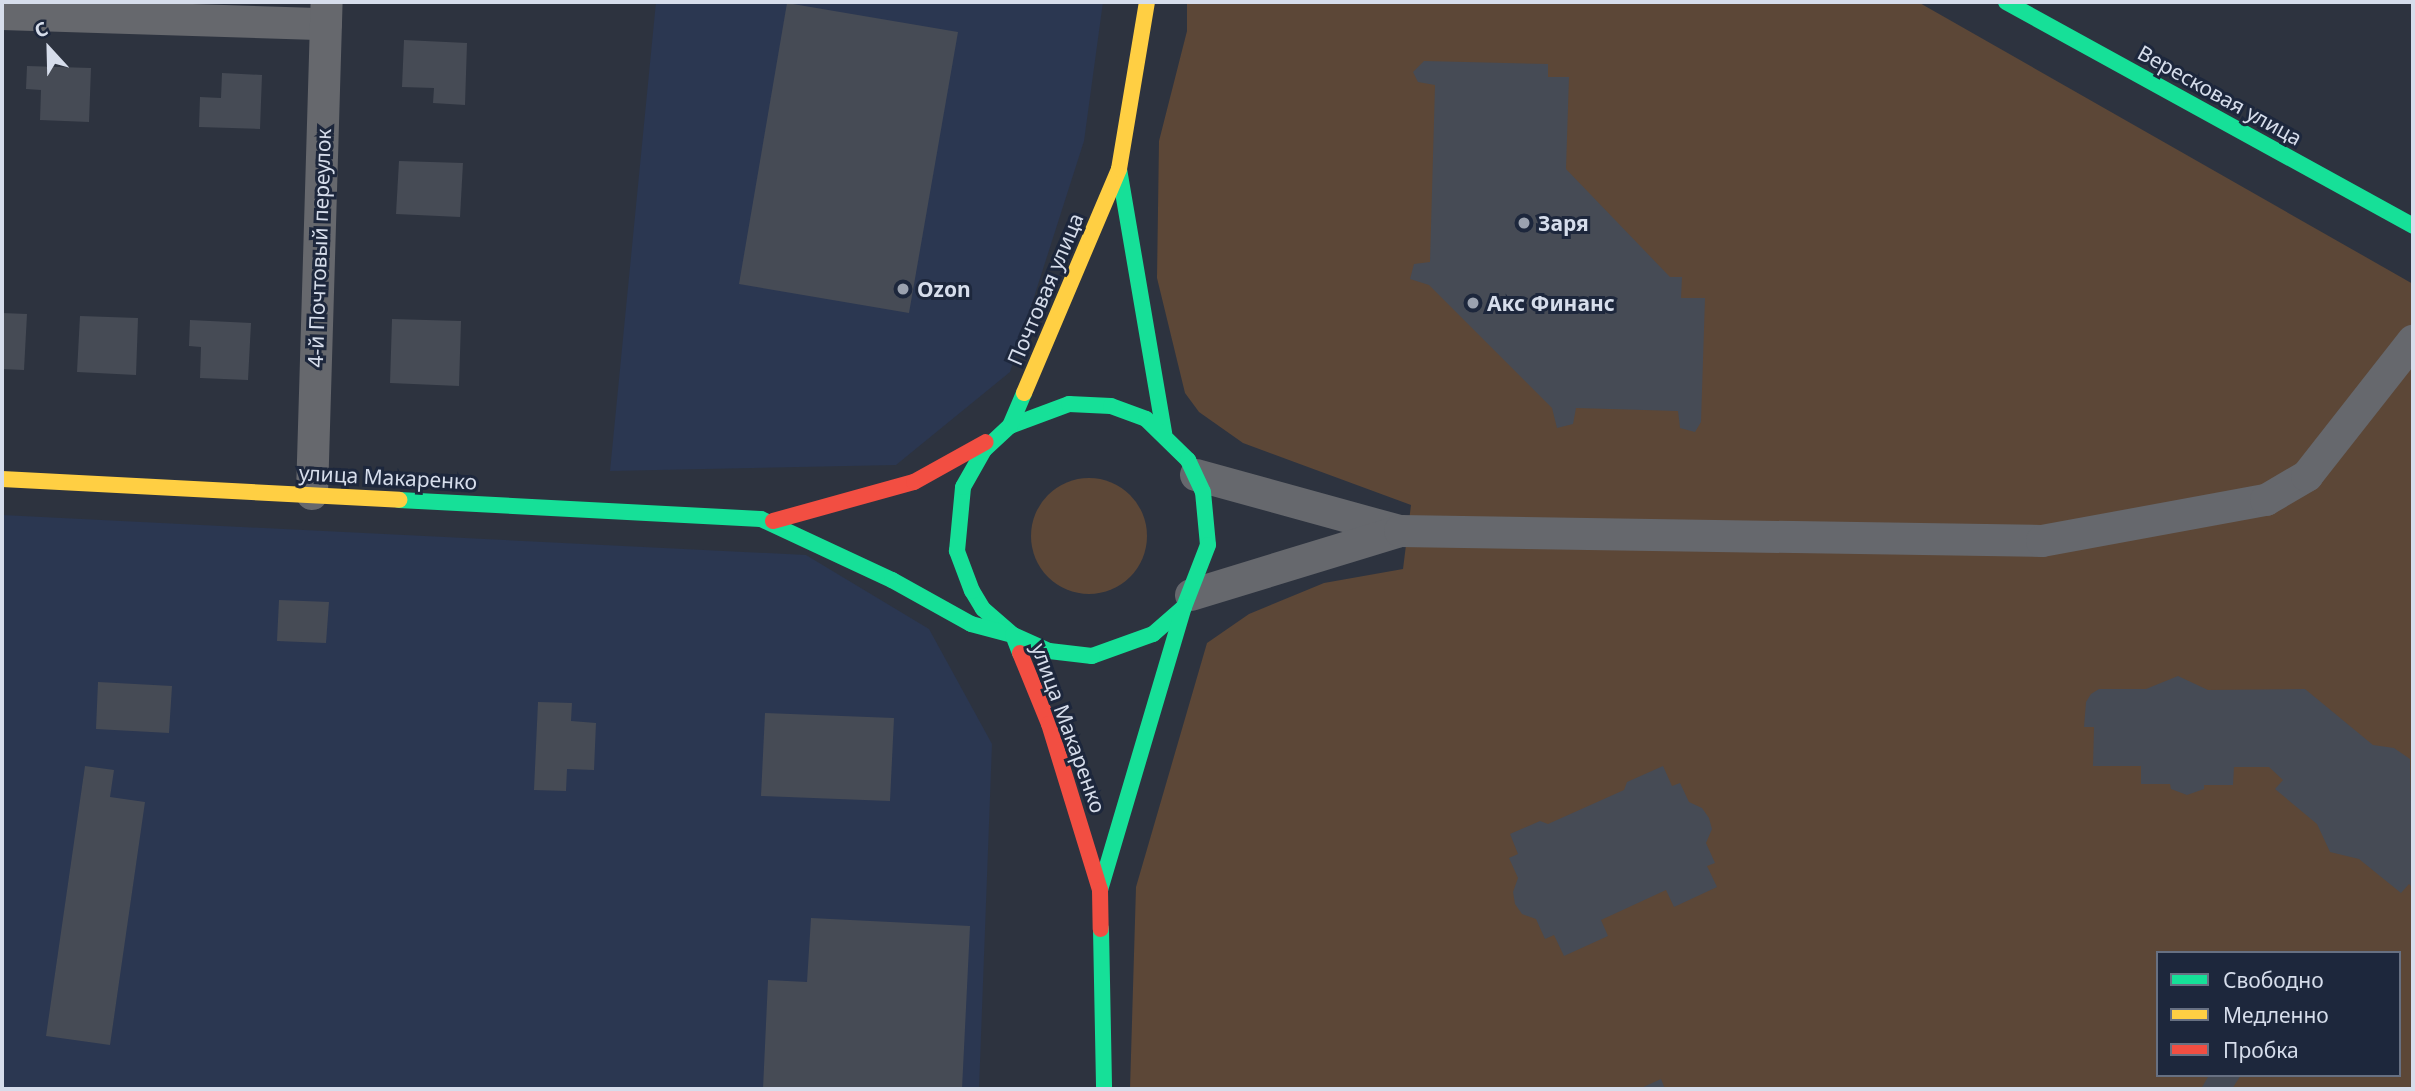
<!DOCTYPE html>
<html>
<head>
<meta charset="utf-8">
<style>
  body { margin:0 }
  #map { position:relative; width:2415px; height:1091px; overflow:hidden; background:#2d333f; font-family:"Noto Sans",sans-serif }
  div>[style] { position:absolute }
  .built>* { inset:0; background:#2b3751 }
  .green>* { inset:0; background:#5c4737 }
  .round { border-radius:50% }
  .building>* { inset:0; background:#464b55 }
  .street>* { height:32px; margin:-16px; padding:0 16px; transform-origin:16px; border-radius:16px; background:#66686d }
  .fast>* { height:16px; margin:-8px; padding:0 8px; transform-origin:8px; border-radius:8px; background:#16e098 }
  .slow>* { height:16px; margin:-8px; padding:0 8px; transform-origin:8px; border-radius:8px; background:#ffcf43 }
  .jam>* { height:16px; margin:-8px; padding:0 8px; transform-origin:8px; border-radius:8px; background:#f24e42 }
  .dots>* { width:19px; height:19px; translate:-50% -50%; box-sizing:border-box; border:4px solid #1d273c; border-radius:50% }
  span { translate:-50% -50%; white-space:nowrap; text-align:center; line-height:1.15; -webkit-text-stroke:6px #1d273c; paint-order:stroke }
  .street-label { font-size:21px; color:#d6ddeb }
  .poi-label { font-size:21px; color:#d6ddeb; font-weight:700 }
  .left { translate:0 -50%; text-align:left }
  .frame { position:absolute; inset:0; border:4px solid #d6ddeb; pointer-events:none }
  .legend { position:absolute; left:2156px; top:951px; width:245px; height:126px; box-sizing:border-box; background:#1d273c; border:2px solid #677082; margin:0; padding:9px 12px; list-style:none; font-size:21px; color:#d6ddeb }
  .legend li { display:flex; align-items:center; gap:14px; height:35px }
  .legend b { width:35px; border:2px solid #677082 }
  .north { position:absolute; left:14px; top:14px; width:70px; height:70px; -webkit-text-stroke:5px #1d273c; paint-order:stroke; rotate:338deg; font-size:19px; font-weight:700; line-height:28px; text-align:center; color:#d6ddeb }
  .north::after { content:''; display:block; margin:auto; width:24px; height:32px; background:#d6ddeb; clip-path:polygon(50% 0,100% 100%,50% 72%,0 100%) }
</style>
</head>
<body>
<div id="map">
  <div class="built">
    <div style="clip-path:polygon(656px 2px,1103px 2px,1084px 141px,1010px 372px,896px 465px,610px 471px)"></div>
    <div style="clip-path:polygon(2px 515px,806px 555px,929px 629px,992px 744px,979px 1089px,2px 1089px)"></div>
  </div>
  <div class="green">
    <div style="clip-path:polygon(evenodd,1187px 2px,1918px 2px,2413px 284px,2413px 1089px,1130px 1089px,1136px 887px,1207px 643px,1249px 614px,1324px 583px,1403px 569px,1411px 505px,1243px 443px,1199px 412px,1185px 393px,1157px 278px,1159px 141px,1187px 31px,1187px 2px,2158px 953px,2399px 953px,2399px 1075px,2158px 1075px,2158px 953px)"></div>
    <div class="round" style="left:1031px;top:478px;width:116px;height:116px"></div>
  </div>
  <div class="building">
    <div style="clip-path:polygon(787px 3px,958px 32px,909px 313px,739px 284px)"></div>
    <div style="clip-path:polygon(404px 40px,467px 43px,465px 105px,433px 103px,434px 88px,402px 87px)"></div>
    <div style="clip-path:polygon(1424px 61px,1548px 64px,1548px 77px,1569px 77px,1566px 169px,1670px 277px,1682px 277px,1681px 298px,1705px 298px,1701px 422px,1695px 432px,1680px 428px,1678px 411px,1576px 408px,1573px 424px,1557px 428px,1552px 408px,1429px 285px,1410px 279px,1414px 264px,1430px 262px,1435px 85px,1418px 82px,1413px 72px)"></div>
    <div style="clip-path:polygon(27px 66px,91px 68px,89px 122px,40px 120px,41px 90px,26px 89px)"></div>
    <div style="clip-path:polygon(222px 73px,262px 75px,260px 129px,199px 127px,200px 97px,221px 98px)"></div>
    <div style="clip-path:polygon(399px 161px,463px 163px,460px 217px,396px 214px)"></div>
    <div style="clip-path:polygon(2px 313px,27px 314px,24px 370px,2px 369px)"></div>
    <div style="clip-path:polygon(80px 316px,138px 318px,136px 375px,77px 372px)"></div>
    <div style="clip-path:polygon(392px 319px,461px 321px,459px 386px,390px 383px)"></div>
    <div style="clip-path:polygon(190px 320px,251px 323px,248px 380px,200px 378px,201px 347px,189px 346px)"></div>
    <div style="clip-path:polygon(279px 600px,329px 602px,326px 643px,277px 641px)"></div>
    <div style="clip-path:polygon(2178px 676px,2208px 690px,2305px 689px,2373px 745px,2394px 748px,2410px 759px,2413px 888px,2409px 884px,2401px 893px,2359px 859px,2330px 852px,2317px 824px,2275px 789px,2283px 780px,2269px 767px,2234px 767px,2233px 785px,2204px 785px,2204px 789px,2187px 795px,2171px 789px,2170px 784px,2141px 784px,2141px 766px,2093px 766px,2094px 727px,2084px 727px,2086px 702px,2091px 694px,2099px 689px,2146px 689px)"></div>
    <div style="clip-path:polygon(98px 682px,172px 686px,169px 733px,96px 729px)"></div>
    <div style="clip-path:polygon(538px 702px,572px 703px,571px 721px,596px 723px,594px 770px,567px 769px,566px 791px,534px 790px)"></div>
    <div style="clip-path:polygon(765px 713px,894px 718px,890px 801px,761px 796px)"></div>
    <div style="clip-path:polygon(85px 766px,114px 770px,110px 797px,145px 802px,110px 1045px,46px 1036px)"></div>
    <div style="clip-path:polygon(1663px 766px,1672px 786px,1680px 783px,1689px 802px,1702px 808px,1709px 818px,1712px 829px,1706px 843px,1715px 863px,1707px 866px,1717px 887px,1674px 907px,1666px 890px,1601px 920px,1608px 936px,1564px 956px,1554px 935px,1545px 939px,1536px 919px,1522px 914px,1515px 904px,1513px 892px,1518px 878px,1509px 858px,1518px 854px,1510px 834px,1540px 821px,1548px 824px,1624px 790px,1627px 782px)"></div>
    <div style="clip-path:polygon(811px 918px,970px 926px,962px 1089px,763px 1089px,768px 980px,807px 982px)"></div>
    <div style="clip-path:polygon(2209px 1075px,2241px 1075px,2232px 1089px,2201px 1089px)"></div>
    <div style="clip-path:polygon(1661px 1079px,1665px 1089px,1639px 1089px)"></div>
  </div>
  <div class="street">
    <div style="left:2px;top:14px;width:324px;rotate:1.8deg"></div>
    <div style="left:1196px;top:475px;width:212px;rotate:15.4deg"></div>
    <div style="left:312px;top:494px;width:492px;rotate:-88.3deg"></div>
    <div style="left:1191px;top:595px;width:219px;rotate:-17deg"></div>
    <div style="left:1400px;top:531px;width:642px;rotate:0.89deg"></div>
    <div style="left:2042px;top:541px;width:228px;rotate:-10.4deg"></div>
    <div style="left:2266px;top:500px;width:48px;rotate:-30.3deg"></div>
    <div style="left:2307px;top:476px;width:172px;rotate:-51.9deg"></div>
  </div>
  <div class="fast">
    <div style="left:2006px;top:2px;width:465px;rotate:28.8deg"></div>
    <div style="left:1119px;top:169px;width:268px;rotate:80.3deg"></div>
    <div style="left:1010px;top:426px;width:63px;rotate:-20.4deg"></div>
    <div style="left:1069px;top:404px;width:42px;rotate:2.7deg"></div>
    <div style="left:1111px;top:406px;width:37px;rotate:20deg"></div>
    <div style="left:1146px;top:419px;width:59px;rotate:44.3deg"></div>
    <div style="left:1188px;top:460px;width:35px;rotate:65deg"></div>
    <div style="left:1203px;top:492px;width:53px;rotate:84.6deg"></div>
    <div style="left:1208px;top:545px;width:66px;rotate:111.2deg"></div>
    <div style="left:1184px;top:607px;width:41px;rotate:138.9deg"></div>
    <div style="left:1153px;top:634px;width:65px;rotate:160.2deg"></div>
    <div style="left:1092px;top:656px;width:43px;rotate:-173.4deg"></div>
    <div style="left:1049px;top:651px;width:39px;rotate:-156deg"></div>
    <div style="left:1013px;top:635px;width:40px;rotate:-139deg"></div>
    <div style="left:983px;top:609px;width:21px;rotate:-121deg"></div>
    <div style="left:972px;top:591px;width:43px;rotate:-110.6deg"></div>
    <div style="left:957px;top:551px;width:64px;rotate:-84.6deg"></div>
    <div style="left:963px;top:487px;width:43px;rotate:-60.4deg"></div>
    <div style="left:984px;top:450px;width:35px;rotate:-43deg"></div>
    <div style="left:1010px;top:426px;width:36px;rotate:-67deg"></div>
    <div style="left:399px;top:500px;width:362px;rotate:3deg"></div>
    <div style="left:761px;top:519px;width:145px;rotate:25deg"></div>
    <div style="left:892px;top:580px;width:90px;rotate:29.1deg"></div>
    <div style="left:971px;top:624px;width:43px;rotate:14.7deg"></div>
    <div style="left:1013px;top:635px;width:19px;rotate:69deg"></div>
    <div style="left:1100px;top:890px;width:295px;rotate:-73.5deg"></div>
    <div style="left:1101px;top:929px;width:160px;rotate:88.9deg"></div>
  </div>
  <div class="slow">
    <div style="left:1024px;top:393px;width:243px;rotate:-67deg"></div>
    <div style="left:1119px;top:169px;width:169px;rotate:-80.5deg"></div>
    <div style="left:2px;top:479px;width:398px;rotate:3deg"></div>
  </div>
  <div class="jam">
    <div style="left:773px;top:521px;width:146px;rotate:-15.5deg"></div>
    <div style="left:914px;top:482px;width:82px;rotate:-29.1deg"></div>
    <div style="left:1020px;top:653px;width:77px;rotate:67.8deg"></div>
    <div style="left:1049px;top:724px;width:174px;rotate:72.9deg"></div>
    <div style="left:1100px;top:890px;width:39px;rotate:89deg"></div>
  </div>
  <div class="dots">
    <div style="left:1524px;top:223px;background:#9ba2af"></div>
    <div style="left:903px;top:289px;background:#9ba2af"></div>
    <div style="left:1473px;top:303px;background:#9ba2af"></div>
  </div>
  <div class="street-label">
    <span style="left:2220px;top:95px;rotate:29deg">Вересковая улица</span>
    <span style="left:319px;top:248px;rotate:-88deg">4-й Почтовый переулок</span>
    <span style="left:1045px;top:289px;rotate:-67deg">Почтовая улица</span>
    <span style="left:388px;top:477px;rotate:3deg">улица Макаренко</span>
    <span style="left:1069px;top:728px;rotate:70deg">улица Макаренко</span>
  </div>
  <div class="poi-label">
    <span class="left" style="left:1538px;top:223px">Заря</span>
    <span class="left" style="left:917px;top:289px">Ozon</span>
    <span class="left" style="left:1487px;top:303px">Акс Финанс</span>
  </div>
  <div class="frame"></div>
  <ul class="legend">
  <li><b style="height:9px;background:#16e098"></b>Свободно</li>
  <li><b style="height:9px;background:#ffcf43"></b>Медленно</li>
  <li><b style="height:9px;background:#f24e42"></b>Пробка</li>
  </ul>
  <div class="north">С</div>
</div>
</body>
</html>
